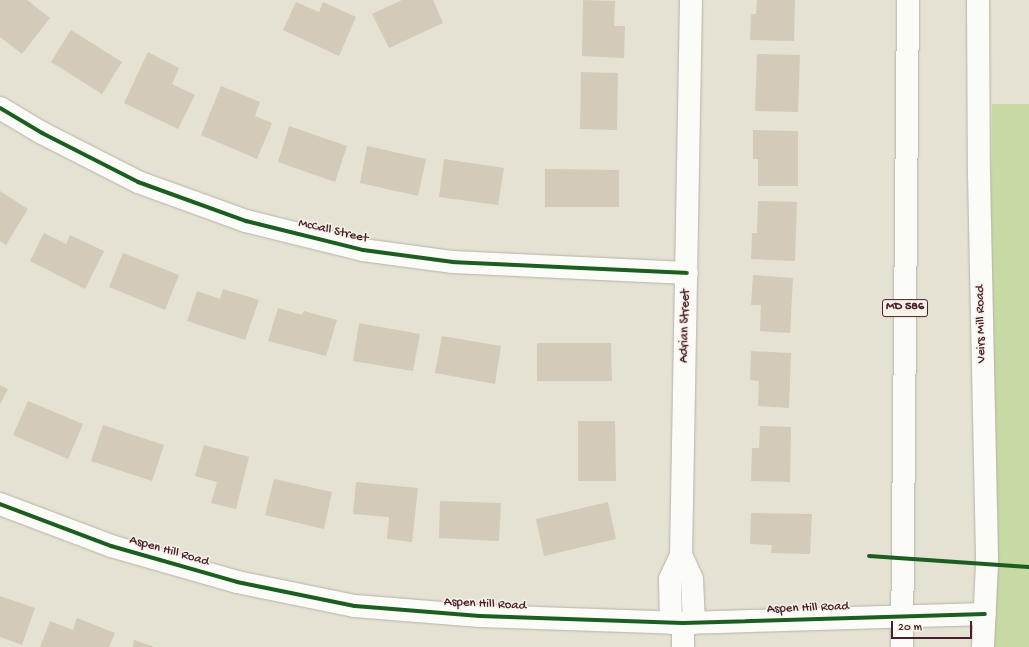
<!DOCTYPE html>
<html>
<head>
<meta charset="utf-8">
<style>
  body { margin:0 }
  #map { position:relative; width:1029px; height:647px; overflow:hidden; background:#e5e2d3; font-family:"Gochi Hand",sans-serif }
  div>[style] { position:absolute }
  .green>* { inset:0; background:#c7daa3 }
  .building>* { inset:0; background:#d3cab9 }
  .roads { filter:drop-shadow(0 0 1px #b7b1a9) drop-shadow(0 0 1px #b7b1a9) }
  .minor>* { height:22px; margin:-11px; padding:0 11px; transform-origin:11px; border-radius:11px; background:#fbfbf8 }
  .tertiary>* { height:22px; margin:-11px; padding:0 11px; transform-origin:11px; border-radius:11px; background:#fbfbf8 }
  .primary>* { height:22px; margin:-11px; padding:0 11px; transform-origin:11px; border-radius:11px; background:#fbfbf8 }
  .cycleway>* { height:4px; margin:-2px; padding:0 2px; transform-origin:2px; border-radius:2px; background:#1b5e20 }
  span { translate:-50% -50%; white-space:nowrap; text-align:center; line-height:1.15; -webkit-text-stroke:3px #f7f3e8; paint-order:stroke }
  .shield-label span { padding:1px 3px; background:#f7f3e8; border:1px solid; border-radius:3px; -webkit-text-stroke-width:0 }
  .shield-label { font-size:12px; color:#4a1f2b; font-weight:700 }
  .street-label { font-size:13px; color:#4a1f2b }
  .scale { position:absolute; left:891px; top:621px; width:81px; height:18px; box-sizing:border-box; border:2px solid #4a1f2b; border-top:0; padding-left:5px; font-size:12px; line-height:14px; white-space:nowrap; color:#4a1f2b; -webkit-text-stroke:3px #f7f3e8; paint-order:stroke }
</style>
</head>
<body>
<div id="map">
  <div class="green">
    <div style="clip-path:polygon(992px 104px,1029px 104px,1029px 647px,984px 647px)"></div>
  </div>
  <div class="building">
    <div style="clip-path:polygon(0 0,27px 0,50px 18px,22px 54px,0 37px)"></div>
    <div style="clip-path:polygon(402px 0,433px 0,443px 23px,389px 48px,372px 14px)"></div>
    <div style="clip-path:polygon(583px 0,615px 1px,614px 26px,625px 26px,624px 58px,582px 56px)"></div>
    <div style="clip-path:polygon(757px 0,795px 0,794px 41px,750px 40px,751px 14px,756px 14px)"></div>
    <div style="clip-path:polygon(296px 2px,319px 12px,323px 2px,356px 17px,339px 56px,283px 30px)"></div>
    <div style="clip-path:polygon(71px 30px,122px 62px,102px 94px,51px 62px)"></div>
    <div style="clip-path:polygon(148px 52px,179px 68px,172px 84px,195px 95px,178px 129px,124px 103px)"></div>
    <div style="clip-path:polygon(757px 54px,800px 55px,798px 112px,755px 111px)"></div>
    <div style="clip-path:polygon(581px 72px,618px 73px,617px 130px,580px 129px)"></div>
    <div style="clip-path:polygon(221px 86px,260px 102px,255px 116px,272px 123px,257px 159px,201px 135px)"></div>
    <div style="clip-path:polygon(289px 126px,347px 146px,335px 182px,278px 162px)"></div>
    <div style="clip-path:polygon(753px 130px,798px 131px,798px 186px,758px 186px,758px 159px,753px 159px)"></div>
    <div style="clip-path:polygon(367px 146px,426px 159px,418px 196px,360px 183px)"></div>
    <div style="clip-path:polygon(444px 159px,504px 168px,498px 205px,439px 197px)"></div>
    <div style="clip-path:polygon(545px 169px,619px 170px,619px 207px,545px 207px)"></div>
    <div style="clip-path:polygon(0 191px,28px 209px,6px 245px,0 241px)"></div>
    <div style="clip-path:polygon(758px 201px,797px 202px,795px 261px,751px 259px,752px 233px,757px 233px)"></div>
    <div style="clip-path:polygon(44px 233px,66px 244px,70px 235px,104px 251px,85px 289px,30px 261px)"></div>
    <div style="clip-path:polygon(123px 253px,179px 275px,165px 310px,109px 287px)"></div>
    <div style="clip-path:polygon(753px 275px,793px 278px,790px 333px,760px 331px,761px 305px,751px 305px)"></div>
    <div style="clip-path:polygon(223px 289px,259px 300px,245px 340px,187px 321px,197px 291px,220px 299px)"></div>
    <div style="clip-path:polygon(278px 308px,302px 315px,304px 311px,337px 320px,326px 356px,268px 341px)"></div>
    <div style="clip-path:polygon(359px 323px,420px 334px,413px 371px,353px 361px)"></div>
    <div style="clip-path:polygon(442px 336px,501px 346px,495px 384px,435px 373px)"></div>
    <div style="clip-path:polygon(537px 343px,611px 343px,612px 381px,537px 381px)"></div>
    <div style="clip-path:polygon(751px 351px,791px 353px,789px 408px,758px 406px,759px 381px,750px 380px)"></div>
    <div style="clip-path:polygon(0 385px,8px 389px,0 404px)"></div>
    <div style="clip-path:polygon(28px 401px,83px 424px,68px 459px,13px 435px)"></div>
    <div style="clip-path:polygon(578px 421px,615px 421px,616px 481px,578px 481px)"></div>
    <div style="clip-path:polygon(103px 425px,164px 445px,152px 481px,91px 461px)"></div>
    <div style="clip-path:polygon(760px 426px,791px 427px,790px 482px,751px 481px,752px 448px,759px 448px)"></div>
    <div style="clip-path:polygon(204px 445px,249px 457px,236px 509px,211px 503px,217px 482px,195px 476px)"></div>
    <div style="clip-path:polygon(274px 479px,332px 492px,324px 529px,265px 515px)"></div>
    <div style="clip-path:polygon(356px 482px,418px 488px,412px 542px,387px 539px,389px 517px,353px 514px)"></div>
    <div style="clip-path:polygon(440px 501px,501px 503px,499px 541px,439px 538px)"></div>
    <div style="clip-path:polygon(608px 502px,616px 539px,544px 556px,536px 519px)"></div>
    <div style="clip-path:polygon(751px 513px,812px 514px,810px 554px,771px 553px,772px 545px,750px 544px)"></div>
    <div style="clip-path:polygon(0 596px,35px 608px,22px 645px,0 637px)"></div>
    <div style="clip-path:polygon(77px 618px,115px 633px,109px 647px,40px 647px,50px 621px,73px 630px)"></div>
    <div style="clip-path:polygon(134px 640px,155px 647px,133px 647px)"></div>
  </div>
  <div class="roads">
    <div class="minor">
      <div style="left:691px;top:0;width:555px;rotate:91.03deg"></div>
      <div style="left:681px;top:555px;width:26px;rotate:65deg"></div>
      <div style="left:692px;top:579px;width:44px;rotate:87.4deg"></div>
      <div style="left:0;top:108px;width:49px;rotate:30.8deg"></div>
      <div style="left:42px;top:133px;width:108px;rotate:27deg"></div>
      <div style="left:138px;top:182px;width:115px;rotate:19.9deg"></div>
      <div style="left:246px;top:221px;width:121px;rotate:13.9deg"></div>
      <div style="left:363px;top:250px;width:91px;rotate:7.6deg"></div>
      <div style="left:453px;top:262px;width:234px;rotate:2.7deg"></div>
      <div style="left:671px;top:623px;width:44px;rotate:-91.3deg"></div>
      <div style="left:670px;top:579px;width:26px;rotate:-65deg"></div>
      <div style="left:683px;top:647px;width:24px;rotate:-90deg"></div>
    </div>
    <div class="tertiary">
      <div style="left:0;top:504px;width:119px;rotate:20.7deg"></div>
      <div style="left:111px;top:546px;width:131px;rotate:15.9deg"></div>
      <div style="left:237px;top:582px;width:120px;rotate:11.5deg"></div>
      <div style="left:355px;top:606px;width:125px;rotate:4.6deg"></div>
      <div style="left:480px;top:616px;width:203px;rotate:2deg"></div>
      <div style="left:683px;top:623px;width:302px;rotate:-1.7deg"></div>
    </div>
    <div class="primary">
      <div style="left:978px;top:0;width:175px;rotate:89.7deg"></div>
      <div style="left:979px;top:175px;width:389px;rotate:88.8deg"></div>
      <div style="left:987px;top:564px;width:83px;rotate:92.8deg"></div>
      <div style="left:902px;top:647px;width:647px;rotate:-89.47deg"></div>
    </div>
  </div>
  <div class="cycleway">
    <div style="left:0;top:108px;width:49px;rotate:30.8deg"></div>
    <div style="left:42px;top:133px;width:108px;rotate:27deg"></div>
    <div style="left:138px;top:182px;width:115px;rotate:19.9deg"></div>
    <div style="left:246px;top:221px;width:121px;rotate:13.9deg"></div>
    <div style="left:363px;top:250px;width:91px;rotate:7.6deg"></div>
    <div style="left:453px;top:262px;width:234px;rotate:2.7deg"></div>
    <div style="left:0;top:504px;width:119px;rotate:20.7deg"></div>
    <div style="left:111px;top:546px;width:131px;rotate:15.9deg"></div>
    <div style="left:237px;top:582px;width:120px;rotate:11.5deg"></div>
    <div style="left:355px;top:606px;width:125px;rotate:4.6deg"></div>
    <div style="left:480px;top:616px;width:203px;rotate:2deg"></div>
    <div style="left:683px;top:623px;width:302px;rotate:-1.7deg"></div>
    <div style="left:869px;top:556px;width:160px;rotate:3.9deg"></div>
  </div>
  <div class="shield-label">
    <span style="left:905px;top:308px">MD 586</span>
  </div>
  <div class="street-label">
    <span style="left:333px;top:232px;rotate:13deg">McCall Street</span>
    <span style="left:982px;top:324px;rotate:-91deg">Veirs Mill Road</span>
    <span style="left:686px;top:326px;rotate:-89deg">Adrian Street</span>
    <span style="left:169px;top:552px;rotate:16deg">Aspen Hill Road</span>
    <span style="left:485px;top:605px;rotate:3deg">Aspen Hill Road</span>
    <span style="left:808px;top:609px;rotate:-2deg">Aspen Hill Road</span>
  </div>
  <div class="scale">20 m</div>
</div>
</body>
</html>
